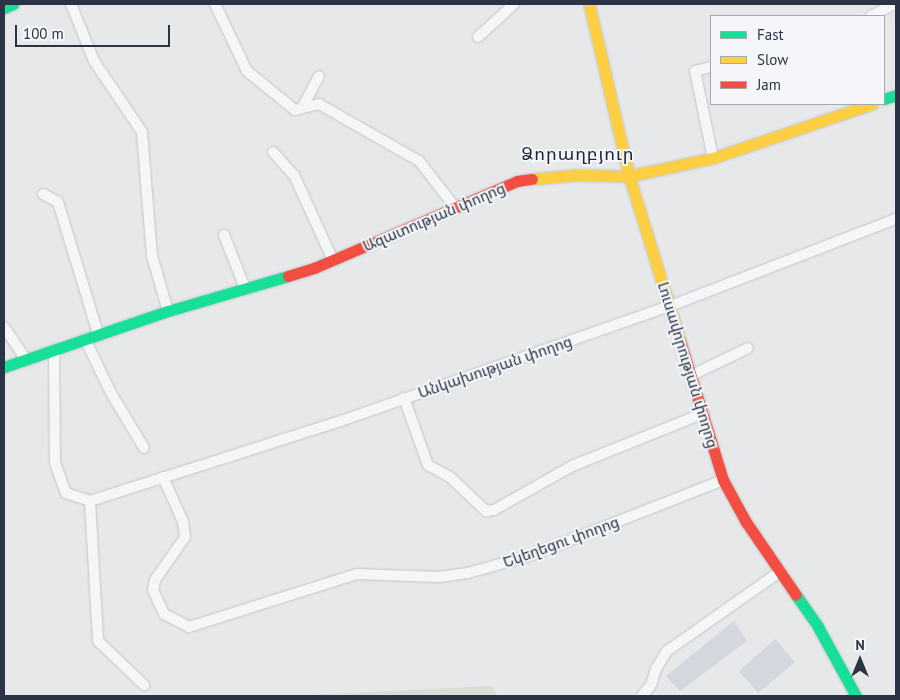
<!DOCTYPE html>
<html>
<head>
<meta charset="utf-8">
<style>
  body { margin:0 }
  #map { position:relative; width:900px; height:700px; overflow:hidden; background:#e6e8ea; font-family:"PT Sans","Noto Sans Armenian",sans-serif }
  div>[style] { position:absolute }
  .built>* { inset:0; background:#d4d7dd }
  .green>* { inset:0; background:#d6ded6 }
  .roads { filter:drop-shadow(0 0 1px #c4c6c8) drop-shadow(0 0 1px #c4c6c8) }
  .street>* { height:10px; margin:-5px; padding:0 5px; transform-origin:5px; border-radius:5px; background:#f5f6f7 }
  .fast>* { height:11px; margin:-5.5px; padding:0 5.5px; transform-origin:5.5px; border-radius:5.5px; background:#16e098 }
  .slow>* { height:11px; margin:-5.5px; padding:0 5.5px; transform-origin:5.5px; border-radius:5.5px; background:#ffcf43 }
  .jam>* { height:11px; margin:-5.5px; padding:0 5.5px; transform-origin:5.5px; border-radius:5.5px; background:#f24e42 }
  span { translate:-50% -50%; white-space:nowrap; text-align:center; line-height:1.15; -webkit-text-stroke:4px #f4f6f9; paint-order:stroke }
  .street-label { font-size:15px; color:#2b3445 }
  .quarter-label { font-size:18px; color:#1d2536; letter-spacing:1px }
  .frame { position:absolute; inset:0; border:5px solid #2b3445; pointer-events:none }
  .legend { position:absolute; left:710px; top:15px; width:175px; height:90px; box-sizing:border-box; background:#f4f6f9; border:1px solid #a4a8b1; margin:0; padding:6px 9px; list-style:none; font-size:15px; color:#2b3445 }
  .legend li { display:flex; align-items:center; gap:10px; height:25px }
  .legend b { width:25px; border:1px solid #a4a8b1 }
  .north { position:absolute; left:835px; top:635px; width:50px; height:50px; -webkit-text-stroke:4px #f4f6f9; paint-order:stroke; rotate:0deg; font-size:14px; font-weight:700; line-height:20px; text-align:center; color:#2b3445 }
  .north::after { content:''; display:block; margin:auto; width:18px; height:22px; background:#2b3445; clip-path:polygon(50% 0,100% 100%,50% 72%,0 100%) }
  .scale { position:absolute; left:15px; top:25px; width:155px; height:22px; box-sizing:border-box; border:2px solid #2b3445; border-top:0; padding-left:6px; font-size:15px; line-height:18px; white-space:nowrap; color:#2b3445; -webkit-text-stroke:4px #f4f6f9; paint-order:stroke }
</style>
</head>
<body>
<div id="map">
  <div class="built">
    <div style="clip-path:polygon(734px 621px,747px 641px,680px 691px,666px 676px)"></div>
    <div style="clip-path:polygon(775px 639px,795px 662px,758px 693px,739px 671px)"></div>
  </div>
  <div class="green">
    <div style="clip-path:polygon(491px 686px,498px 696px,307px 696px,308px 695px)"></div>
  </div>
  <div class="roads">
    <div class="street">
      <div style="left:71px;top:4px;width:61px;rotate:68deg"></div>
      <div style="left:94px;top:61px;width:86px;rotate:55.9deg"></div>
      <div style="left:142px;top:132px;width:124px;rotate:85.4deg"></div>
      <div style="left:152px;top:256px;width:57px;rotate:73.8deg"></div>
      <div style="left:215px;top:4px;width:74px;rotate:64.5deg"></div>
      <div style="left:247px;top:71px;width:62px;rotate:39.1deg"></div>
      <div style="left:295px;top:110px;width:25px;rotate:-14deg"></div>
      <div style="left:319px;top:104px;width:115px;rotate:29.7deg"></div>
      <div style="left:419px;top:161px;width:58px;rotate:52deg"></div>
      <div style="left:871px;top:16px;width:27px;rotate:-27deg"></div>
      <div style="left:478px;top:37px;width:49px;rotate:-42.5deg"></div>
      <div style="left:711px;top:67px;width:16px;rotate:166deg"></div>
      <div style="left:695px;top:71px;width:89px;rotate:78.3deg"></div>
      <div style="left:302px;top:108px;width:36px;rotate:-62deg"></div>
      <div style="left:273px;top:152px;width:31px;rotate:48deg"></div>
      <div style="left:294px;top:175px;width:94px;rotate:65.4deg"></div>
      <div style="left:43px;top:194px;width:17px;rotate:28deg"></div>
      <div style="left:58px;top:202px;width:138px;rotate:73.1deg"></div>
      <div style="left:224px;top:235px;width:57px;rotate:68.4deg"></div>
      <div style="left:4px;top:327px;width:40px;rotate:56deg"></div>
      <div style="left:85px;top:339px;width:60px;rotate:64.3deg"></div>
      <div style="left:111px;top:393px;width:64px;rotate:59deg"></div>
      <div style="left:54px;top:350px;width:113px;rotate:89.5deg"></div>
      <div style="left:55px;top:463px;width:32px;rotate:70deg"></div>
      <div style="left:66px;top:493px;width:25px;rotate:18deg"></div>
      <div style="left:692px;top:375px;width:62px;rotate:-25.7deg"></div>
      <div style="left:404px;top:398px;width:71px;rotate:70.3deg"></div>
      <div style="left:428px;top:465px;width:25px;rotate:29deg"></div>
      <div style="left:450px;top:477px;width:50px;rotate:43.4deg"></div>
      <div style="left:486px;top:511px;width:8px;rotate:-7deg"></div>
      <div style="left:494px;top:510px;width:90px;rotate:-29.4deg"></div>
      <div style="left:572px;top:466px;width:142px;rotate:-21.9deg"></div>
      <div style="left:163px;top:477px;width:49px;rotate:66deg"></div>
      <div style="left:183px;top:522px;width:15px;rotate:82deg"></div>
      <div style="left:185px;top:537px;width:52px;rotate:124.9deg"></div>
      <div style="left:155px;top:580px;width:10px;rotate:101deg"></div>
      <div style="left:153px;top:590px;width:26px;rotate:65deg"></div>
      <div style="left:164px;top:614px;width:28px;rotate:27deg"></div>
      <div style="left:189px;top:627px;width:176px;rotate:-17.5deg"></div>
      <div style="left:357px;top:574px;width:82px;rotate:2.1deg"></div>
      <div style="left:439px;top:577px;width:29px;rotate:-8deg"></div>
      <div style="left:468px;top:573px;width:66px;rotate:-15.7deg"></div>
      <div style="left:532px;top:555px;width:205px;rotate:-21.4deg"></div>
      <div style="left:90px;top:501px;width:263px;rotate:-17.7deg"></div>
      <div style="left:341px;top:421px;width:349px;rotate:-19.3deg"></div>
      <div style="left:670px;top:306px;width:242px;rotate:-21.1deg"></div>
      <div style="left:90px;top:501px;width:140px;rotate:86.7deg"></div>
      <div style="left:98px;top:641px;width:64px;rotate:43.7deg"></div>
      <div style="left:642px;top:696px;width:14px;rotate:-51deg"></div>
      <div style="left:651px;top:685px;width:17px;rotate:-73deg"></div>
      <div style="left:656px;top:669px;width:21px;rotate:-59deg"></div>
      <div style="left:667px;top:651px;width:139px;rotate:-35.1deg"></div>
    </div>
    <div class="fast">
      <div style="left:4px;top:8px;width:10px;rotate:-24deg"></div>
      <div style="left:884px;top:99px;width:13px;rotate:-18deg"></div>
      <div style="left:4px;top:367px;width:173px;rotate:-18.9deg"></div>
      <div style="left:168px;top:311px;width:125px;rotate:-16.3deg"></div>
      <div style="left:796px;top:595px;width:39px;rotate:55deg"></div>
      <div style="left:818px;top:627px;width:79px;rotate:61.2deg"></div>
    </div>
    <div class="slow">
      <div style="left:589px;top:4px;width:177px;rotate:76.9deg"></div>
      <div style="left:629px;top:176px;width:173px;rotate:72.8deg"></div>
      <div style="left:532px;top:179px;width:44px;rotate:-5.2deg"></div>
      <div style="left:576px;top:175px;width:53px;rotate:1.1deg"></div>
      <div style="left:629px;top:176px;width:86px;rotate:-12.1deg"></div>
      <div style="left:713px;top:158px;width:168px;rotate:-18.8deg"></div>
    </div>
    <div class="jam">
      <div style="left:288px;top:276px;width:27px;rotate:-17deg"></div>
      <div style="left:314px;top:268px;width:221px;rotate:-23.2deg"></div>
      <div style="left:517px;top:181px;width:15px;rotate:-8deg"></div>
      <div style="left:680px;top:341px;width:145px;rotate:72.8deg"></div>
      <div style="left:723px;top:480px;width:48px;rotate:61.3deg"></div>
      <div style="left:746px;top:522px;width:88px;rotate:55.6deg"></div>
    </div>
  </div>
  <div class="street-label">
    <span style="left:434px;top:217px;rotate:-23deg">Ազատության փողոց</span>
    <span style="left:688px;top:365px;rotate:73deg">Լուսավորության փողոց</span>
    <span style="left:495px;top:367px;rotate:-19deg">Անկախության փողոց</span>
    <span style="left:561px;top:542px;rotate:-20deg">Եկեղեցու փողոց</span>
  </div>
  <div class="quarter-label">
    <span style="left:578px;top:154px">Ձորաղբյուր</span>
  </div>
  <div class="frame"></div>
  <ul class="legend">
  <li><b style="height:6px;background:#16e098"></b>Fast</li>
  <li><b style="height:6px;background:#ffcf43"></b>Slow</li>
  <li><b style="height:6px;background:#f24e42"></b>Jam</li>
  </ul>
  <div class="north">N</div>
  <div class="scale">100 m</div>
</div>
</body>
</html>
